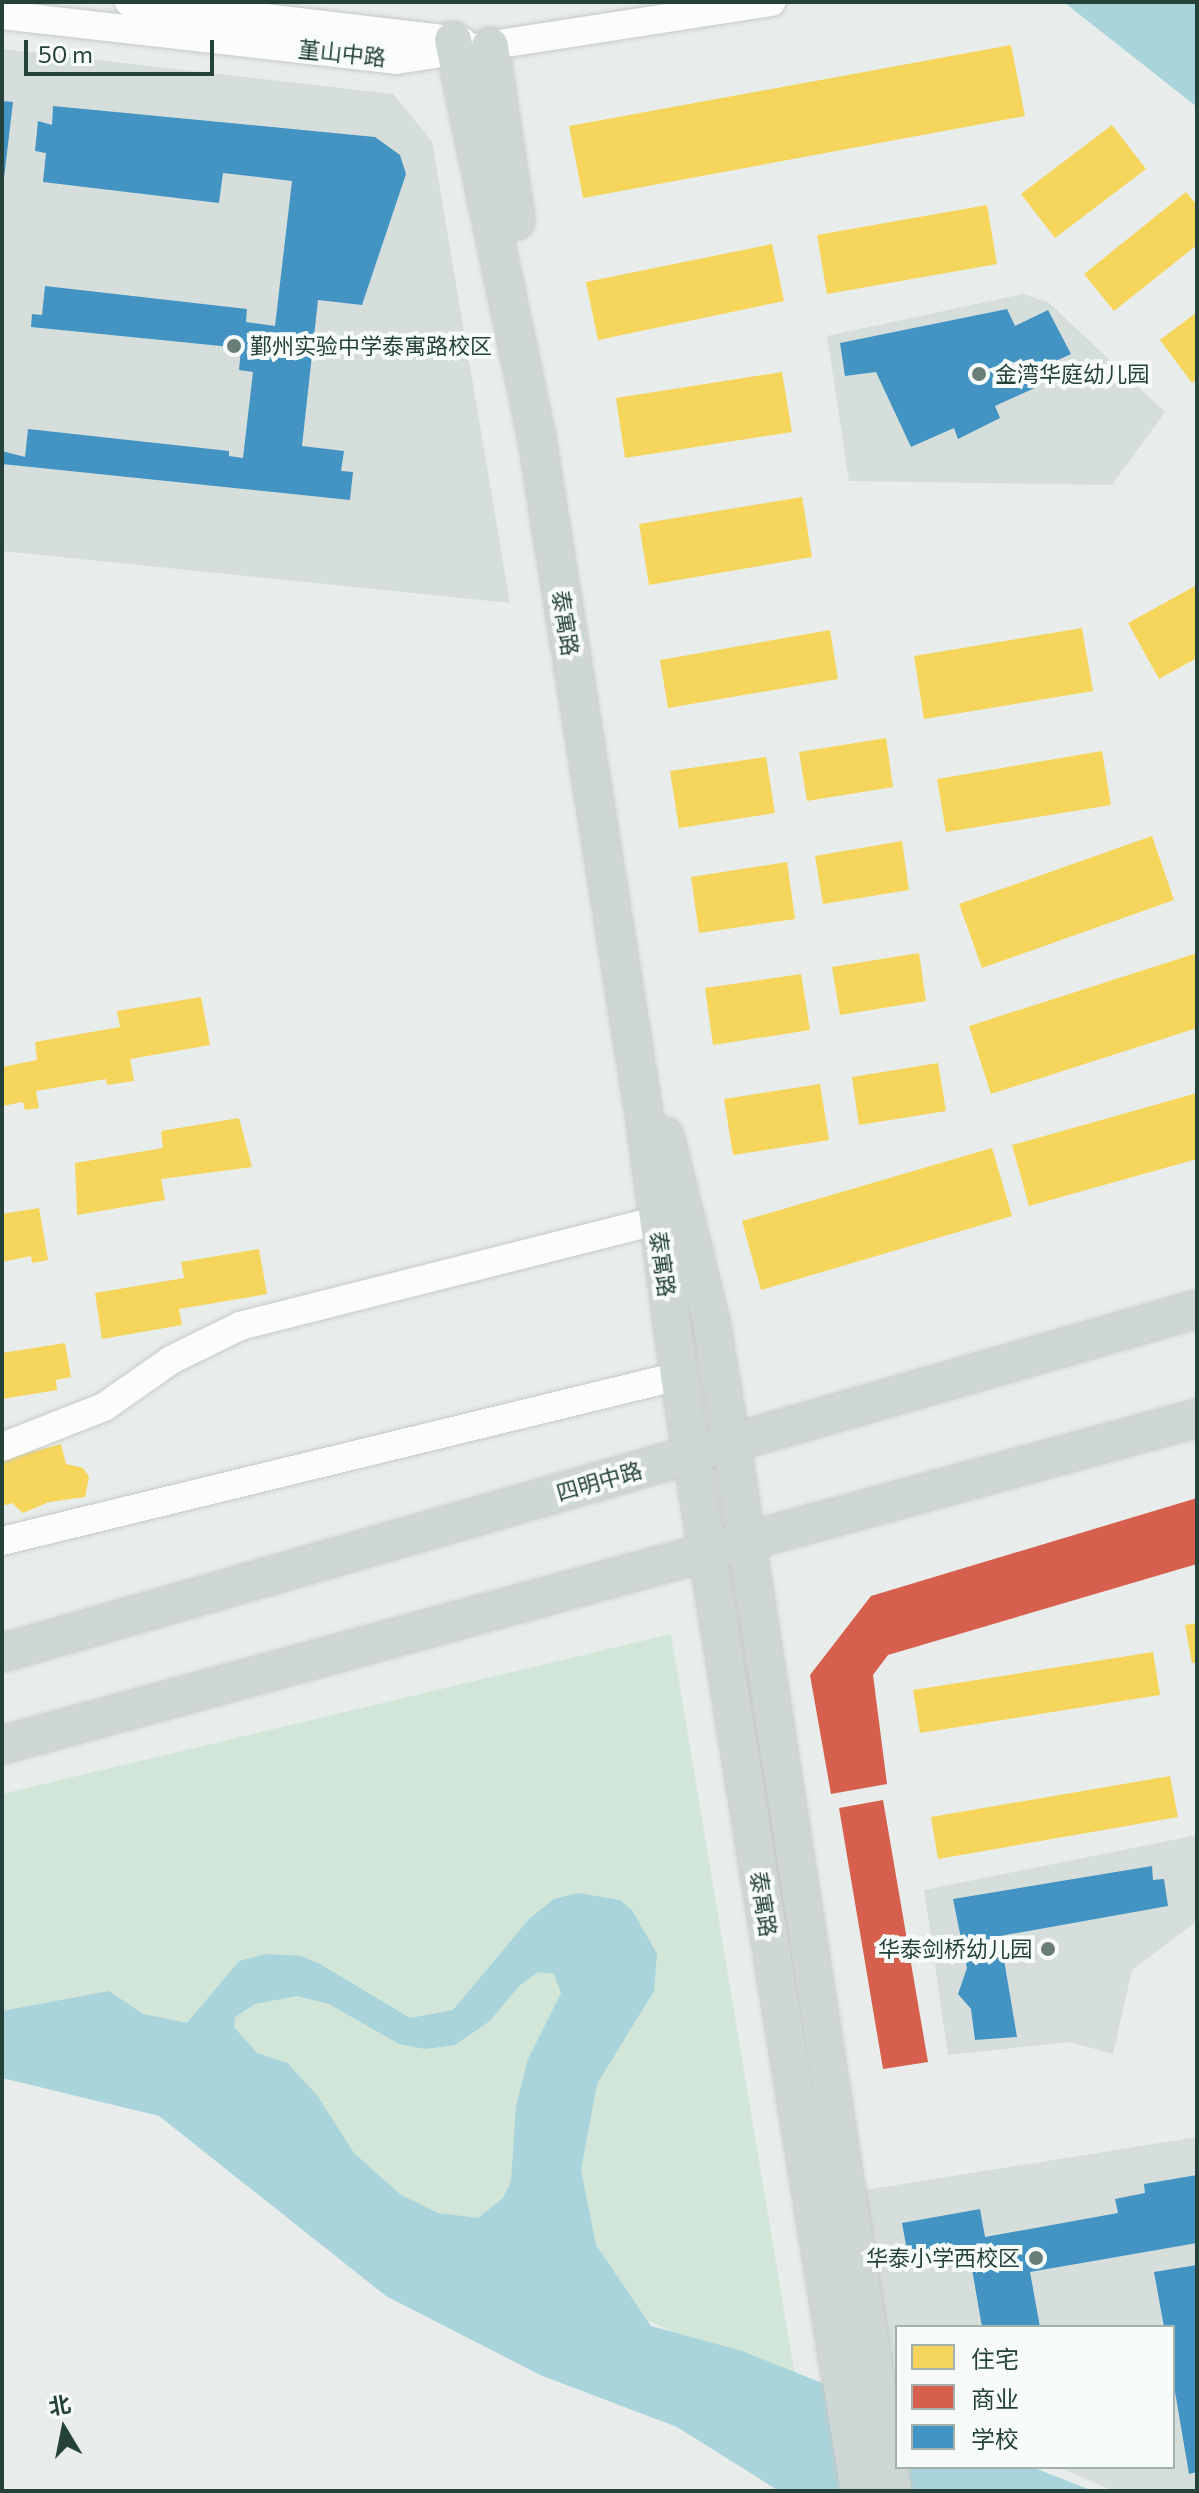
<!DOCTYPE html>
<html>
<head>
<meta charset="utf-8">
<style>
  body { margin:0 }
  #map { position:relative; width:1199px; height:2493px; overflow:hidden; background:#e8edeb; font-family:Commissioner,"Noto Sans SC",sans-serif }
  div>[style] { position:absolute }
  .built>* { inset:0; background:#d6dedb }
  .green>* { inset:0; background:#d1e6d8 }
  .water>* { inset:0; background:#a9d4db }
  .homes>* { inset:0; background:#f6d55c }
  .shops>* { inset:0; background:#d6604d }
  .schools>* { inset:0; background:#4393c3 }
  .roads { filter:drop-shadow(0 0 2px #c5cac8) drop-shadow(0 0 2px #c5cac8) }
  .minor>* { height:28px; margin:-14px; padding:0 14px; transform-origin:14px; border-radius:14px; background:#fcfcfc }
  .major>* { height:36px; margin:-18px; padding:0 18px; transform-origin:18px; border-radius:18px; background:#cfd7d5 }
  .dots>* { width:22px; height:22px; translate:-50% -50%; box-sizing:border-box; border:4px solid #f7fbf9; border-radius:50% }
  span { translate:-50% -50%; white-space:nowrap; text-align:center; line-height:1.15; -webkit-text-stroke:8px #f7fbf9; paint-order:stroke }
  .street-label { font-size:22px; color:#24423a }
  .poi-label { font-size:22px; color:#24423a }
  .left { translate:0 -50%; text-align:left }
  .right { translate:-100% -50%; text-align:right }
  .frame { position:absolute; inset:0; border:4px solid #24423a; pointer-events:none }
  .legend { position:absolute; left:895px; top:2325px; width:280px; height:144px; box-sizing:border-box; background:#f7fbf9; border:2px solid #a3b1ad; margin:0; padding:10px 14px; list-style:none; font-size:24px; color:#24423a }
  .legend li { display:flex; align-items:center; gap:16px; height:40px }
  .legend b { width:40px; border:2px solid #a3b1ad }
  .north { position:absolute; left:24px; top:2389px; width:80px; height:80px; -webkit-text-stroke:6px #f7fbf9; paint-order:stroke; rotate:350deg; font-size:22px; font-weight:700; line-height:32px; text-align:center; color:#24423a }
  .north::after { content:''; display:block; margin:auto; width:28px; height:36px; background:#24423a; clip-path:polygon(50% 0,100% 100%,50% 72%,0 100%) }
  .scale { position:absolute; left:24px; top:40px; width:190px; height:36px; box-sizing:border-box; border:4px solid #24423a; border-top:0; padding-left:10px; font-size:24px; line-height:28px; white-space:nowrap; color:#24423a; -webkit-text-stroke:6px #f7fbf9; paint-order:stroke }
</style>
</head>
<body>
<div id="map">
  <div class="built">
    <div style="clip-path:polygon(2px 49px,393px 94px,432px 141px,510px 603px,2px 551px)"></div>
    <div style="clip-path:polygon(1023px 294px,1048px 302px,1165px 412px,1112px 485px,849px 481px,827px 336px)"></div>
    <div style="clip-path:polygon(1197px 1835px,1197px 1921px,1132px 1970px,1113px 2054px,1070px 2042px,948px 2055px,924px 1890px)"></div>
    <div style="clip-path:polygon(1197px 2137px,1197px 2491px,1113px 2491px,1058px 2467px,1173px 2467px,1173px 2327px,897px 2327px,895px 2397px,865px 2190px)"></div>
  </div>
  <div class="green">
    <div style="clip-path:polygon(671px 1634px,797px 2388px,2px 2028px,2px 1794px)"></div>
  </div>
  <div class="water">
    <div style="clip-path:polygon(1063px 2px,1197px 2px,1197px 107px,1065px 3px)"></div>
    <div style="clip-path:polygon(evenodd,578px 1893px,620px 1900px,632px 1910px,657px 1954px,654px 1991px,597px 2084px,581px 2170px,596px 2245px,651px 2326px,742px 2351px,897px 2413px,897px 2467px,1032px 2467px,1093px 2491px,779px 2491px,677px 2427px,540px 2375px,386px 2296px,159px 2116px,2px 2078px,2px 2011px,109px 1991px,143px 2014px,187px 2023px,239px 1961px,266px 1954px,301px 1956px,320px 1964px,410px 2018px,453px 2010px,530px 1918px,554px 1899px,578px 1893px,538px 1972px,554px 1974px,561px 1993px,528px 2059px,516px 2106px,511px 2181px,503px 2198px,478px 2218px,438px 2213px,401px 2195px,354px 2153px,317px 2095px,287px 2063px,257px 2053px,234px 2027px,235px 2017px,255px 2004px,297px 1996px,329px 2004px,399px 2044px,425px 2049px,455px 2045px,490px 2021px,519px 1986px,538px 1972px)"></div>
  </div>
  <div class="homes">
    <div style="clip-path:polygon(1011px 45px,1025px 116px,583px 198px,569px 126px)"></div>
    <div style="clip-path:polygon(1112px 125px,1146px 169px,1055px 238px,1021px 194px)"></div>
    <div style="clip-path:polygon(1186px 192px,1197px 205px,1197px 245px,1114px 311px,1084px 274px)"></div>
    <div style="clip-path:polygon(987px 205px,997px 264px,827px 294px,817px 235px)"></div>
    <div style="clip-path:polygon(772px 244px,784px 301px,598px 340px,586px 282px)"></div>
    <div style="clip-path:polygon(1197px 312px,1197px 379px,1192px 383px,1160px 340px)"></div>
    <div style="clip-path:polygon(782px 372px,792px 432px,625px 458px,616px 398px)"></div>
    <div style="clip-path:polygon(802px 497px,812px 557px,649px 585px,639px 524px)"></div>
    <div style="clip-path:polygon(1197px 585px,1197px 658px,1159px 679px,1128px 623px)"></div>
    <div style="clip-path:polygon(1082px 628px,1093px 691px,924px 719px,914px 656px)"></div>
    <div style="clip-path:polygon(830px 630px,838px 679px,668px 708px,660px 660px)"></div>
    <div style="clip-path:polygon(886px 738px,893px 787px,807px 801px,799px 752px)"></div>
    <div style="clip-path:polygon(1102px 751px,1111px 805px,946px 832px,937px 779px)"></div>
    <div style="clip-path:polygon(766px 757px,775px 813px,679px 828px,670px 771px)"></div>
    <div style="clip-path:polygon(1152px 836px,1174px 900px,982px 968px,959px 904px)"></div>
    <div style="clip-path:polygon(902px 841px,909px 890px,823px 904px,815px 856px)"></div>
    <div style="clip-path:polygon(787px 862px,795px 919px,699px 933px,691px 877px)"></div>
    <div style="clip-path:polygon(919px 953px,926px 1001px,840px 1015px,832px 967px)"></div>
    <div style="clip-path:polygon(1197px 953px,1197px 1028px,991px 1094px,969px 1026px)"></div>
    <div style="clip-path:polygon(801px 974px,810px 1030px,713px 1045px,705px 988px)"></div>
    <div style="clip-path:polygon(201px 997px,210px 1045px,130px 1059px,134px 1081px,107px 1085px,106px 1079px,36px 1091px,39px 1108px,25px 1110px,23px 1102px,2px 1106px,2px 1067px,37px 1060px,35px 1042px,120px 1027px,117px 1011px)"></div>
    <div style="clip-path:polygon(938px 1063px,946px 1111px,859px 1125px,852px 1077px)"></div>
    <div style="clip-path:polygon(820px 1084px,829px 1140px,733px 1155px,724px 1099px)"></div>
    <div style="clip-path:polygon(1197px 1093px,1197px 1159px,1029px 1206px,1012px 1145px)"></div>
    <div style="clip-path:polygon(239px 1118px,252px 1167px,161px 1179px,165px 1200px,77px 1215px,75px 1163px,163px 1148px,161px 1131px)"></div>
    <div style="clip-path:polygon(992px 1148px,1012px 1216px,761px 1290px,742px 1221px)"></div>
    <div style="clip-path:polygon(39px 1208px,48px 1260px,32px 1263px,31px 1256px,2px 1262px,2px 1214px)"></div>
    <div style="clip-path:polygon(259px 1249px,267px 1294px,179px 1309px,182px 1325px,102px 1339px,95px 1293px,184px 1278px,181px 1262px)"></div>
    <div style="clip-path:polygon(65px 1343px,71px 1377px,56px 1380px,57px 1390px,2px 1399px,2px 1353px)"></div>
    <div style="clip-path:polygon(61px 1444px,66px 1464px,83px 1468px,89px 1477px,85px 1497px,49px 1502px,23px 1513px,12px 1503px,2px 1506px,2px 1460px)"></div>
    <div style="clip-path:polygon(1159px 1513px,1162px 1524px,1197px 1514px,1197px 1561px,1173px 1568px,1171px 1558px,1087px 1583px,1074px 1538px)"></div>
    <div style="clip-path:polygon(1034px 1552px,1046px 1593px,885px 1640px,873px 1599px)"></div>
    <div style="clip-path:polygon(1197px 1623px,1197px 1663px,1192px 1663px,1185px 1625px)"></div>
    <div style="clip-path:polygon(1153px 1652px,1160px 1695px,920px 1733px,913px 1690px)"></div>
    <div style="clip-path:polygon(859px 1670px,879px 1784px,834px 1792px,813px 1677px)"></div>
    <div style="clip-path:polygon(1170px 1776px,1178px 1817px,938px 1859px,931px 1817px)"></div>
    <div style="clip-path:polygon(888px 1834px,907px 1950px,866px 1957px,847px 1842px)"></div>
  </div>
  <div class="shops">
    <div style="clip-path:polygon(1197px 1498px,1197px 1564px,888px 1655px,873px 1675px,887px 1784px,831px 1794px,810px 1675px,871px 1596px)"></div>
    <div style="clip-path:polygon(883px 1800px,928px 2062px,883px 2069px,839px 1808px)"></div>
  </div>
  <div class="schools">
    <div style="clip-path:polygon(2px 101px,13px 102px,4px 178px,2px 178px)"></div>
    <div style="clip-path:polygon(53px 106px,375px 137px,400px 155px,406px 174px,362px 305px,318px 300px,302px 446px,344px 451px,341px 471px,353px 472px,350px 500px,2px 464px,2px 451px,25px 457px,28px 429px,229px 451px,229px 456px,243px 458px,253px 372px,239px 370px,241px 348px,31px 327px,32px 314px,42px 315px,45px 286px,247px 309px,246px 322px,275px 326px,292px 181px,223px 173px,219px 203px,43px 182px,46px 153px,35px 151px,38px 121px,52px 125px)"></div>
    <div style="clip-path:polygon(1007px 309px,1015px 326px,1048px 310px,1071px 354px,1030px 373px,1037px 387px,995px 406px,1000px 418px,958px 439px,954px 428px,911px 447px,876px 372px,845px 376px,840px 343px)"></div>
    <div style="clip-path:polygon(1152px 1866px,1153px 1880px,1164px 1879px,1168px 1906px,1000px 1936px,1017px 2037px,975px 2040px,971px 2009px,958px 1994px,967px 1968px,953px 1899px)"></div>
    <div style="clip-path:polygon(1197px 2175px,1197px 2243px,1030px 2272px,1040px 2327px,982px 2327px,968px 2246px,908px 2256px,902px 2223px,980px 2209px,985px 2237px,1118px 2213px,1115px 2199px,1145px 2193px,1144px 2184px)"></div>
    <div style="clip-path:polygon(1197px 2265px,1197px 2472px,1189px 2474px,1173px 2380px,1173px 2327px,1164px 2327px,1154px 2272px)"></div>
  </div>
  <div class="roads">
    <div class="minor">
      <div style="left:129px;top:2px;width:335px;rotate:6.7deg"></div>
      <div style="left:2px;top:15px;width:397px;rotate:6.5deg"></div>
      <div style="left:396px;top:60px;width:380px;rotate:-8.8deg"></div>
      <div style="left:2px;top:1447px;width:110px;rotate:-21.4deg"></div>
      <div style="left:104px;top:1407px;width:82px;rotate:-35deg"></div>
      <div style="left:171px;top:1360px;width:77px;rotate:-26.2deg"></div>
      <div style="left:240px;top:1326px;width:429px;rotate:-14.2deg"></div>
      <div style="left:2px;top:1541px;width:697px;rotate:-13.7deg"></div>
    </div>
    <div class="major">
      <div style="left:453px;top:40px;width:408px;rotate:78.1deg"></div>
      <div style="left:537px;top:439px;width:690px;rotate:80.99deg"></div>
      <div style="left:645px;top:1120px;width:258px;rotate:82.4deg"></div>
      <div style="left:679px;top:1376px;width:1129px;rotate:80.83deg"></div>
      <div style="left:490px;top:46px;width:177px;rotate:81.5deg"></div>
      <div style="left:665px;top:1136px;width:192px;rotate:76.1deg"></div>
      <div style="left:711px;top:1322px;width:121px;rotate:80.5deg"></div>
      <div style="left:731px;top:1441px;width:1062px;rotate:81.23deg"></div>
      <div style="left:2px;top:1653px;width:1244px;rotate:-16.06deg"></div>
      <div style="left:2px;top:1745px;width:1239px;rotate:-15.3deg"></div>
    </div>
  </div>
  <div class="dots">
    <div style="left:234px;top:346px;background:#697e78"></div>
    <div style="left:979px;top:374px;background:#697e78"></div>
    <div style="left:1048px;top:1949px;background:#697e78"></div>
    <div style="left:1036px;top:2258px;background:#697e78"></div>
  </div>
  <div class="street-label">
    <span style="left:342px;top:53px;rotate:6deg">堇山中路</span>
    <span style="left:566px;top:623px;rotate:81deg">泰寓路</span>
    <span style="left:663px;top:1264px;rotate:82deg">泰寓路</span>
    <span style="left:599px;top:1481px;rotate:-16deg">四明中路</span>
    <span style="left:764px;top:1904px;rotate:81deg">泰寓路</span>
  </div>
  <div class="poi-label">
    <span class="left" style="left:250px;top:346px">鄞州实验中学泰寓路校区</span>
    <span class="left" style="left:995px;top:374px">金湾华庭幼儿园</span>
    <span class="right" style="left:1032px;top:1949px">华泰剑桥幼儿园</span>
    <span class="right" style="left:1020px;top:2258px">华泰小学西校区</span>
  </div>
  <div class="frame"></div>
  <ul class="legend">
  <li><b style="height:22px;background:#f6d55c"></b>住宅</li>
  <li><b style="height:22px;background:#d6604d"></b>商业</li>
  <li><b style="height:22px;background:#4393c3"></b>学校</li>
  </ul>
  <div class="north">北</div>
  <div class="scale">50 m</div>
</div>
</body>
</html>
